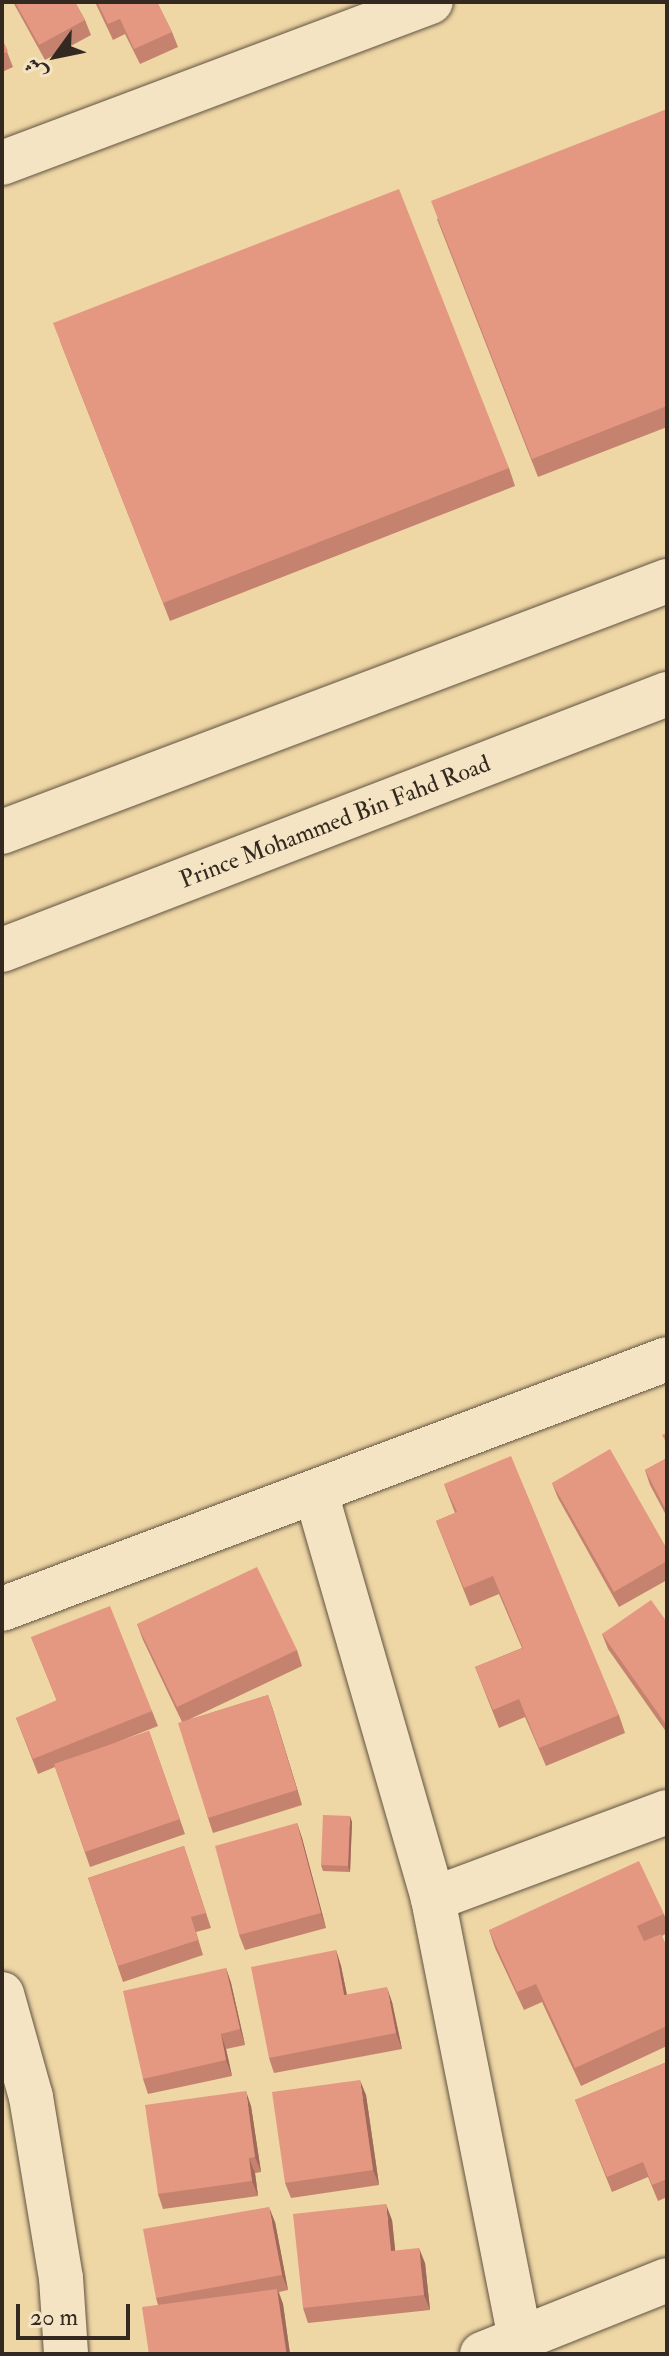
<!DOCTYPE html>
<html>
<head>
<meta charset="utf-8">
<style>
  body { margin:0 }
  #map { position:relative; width:669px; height:2356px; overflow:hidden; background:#eed6a5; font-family:"IM FELL Double Pica",Amiri,serif }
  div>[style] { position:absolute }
  .roads { filter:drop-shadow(0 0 2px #625441) drop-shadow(0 0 2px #625441) }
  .minor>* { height:44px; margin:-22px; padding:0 22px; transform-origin:22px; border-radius:22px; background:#f4e4c4 }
  .wall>* { inset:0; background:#c4826f }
  .shaded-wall>* { inset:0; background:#a06a5a }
  .building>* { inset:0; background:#e49781 }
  span { translate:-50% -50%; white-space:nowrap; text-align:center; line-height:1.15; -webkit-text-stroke:8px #f4e4c4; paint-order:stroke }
  .street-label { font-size:24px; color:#342920 }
  .frame { position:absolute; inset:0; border:4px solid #342920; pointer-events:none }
  .north { position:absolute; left:16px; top:16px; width:80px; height:80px; -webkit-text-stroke:6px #f4e4c4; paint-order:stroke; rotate:237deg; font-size:22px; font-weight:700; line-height:32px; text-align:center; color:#342920 }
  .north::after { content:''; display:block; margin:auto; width:28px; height:36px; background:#342920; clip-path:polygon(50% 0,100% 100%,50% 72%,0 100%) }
  .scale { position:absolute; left:16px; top:2304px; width:114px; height:36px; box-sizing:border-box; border:4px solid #342920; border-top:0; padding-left:10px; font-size:24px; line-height:28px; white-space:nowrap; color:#342920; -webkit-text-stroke:6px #f4e4c4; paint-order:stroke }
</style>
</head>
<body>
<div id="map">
  <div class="roads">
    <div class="minor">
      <div style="left:2px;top:163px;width:458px;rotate:-20.6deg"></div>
      <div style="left:2px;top:832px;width:711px;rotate:-20.68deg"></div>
      <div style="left:2px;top:950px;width:713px;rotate:-21.05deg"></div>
      <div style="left:316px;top:1493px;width:423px;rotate:73.9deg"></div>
      <div style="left:433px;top:1899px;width:448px;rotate:78.8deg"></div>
      <div style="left:2px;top:1609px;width:710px;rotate:-20.6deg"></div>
      <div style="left:433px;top:1899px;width:250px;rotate:-20.4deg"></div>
      <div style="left:2px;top:1994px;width:107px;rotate:74.3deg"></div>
      <div style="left:31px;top:2097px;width:183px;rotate:80.6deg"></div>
      <div style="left:61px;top:2278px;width:76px;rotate:86.2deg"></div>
      <div style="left:482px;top:2354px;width:199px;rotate:-21.8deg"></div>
    </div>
  </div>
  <div class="wall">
    <div style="clip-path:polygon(13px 2px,75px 2px,85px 20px,91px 35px,45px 60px)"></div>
    <div style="clip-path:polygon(95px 2px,157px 2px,172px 32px,178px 47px,140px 64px,125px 34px,113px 40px)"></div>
    <div style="clip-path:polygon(2px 39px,13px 67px,2px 72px)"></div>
    <div style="clip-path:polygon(667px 109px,667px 427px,538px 477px,437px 219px)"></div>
    <div style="clip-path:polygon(60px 341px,509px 468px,515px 486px,170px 621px)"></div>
    <div style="clip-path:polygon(667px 1458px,667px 1517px,650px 1485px,645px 1470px)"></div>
    <div style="clip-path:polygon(552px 1483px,667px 1549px,667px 1580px,619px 1607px,558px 1498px)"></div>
    <div style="clip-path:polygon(444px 1484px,619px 1715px,625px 1733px,546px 1766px,525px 1717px,499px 1728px,475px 1667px,522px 1648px,499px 1594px,470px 1606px,436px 1521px,455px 1513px)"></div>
    <div style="clip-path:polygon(667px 1622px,667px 1733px,608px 1649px,602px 1634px)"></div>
    <div style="clip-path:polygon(137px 1624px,297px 1650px,302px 1666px,188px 1720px,268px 1695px,302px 1805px,213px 1833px,208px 1818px,182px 1722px,143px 1640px)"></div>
    <div style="clip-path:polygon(31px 1637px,152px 1711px,158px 1726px,110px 1745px,149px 1731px,185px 1834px,90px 1867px,55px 1767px,38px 1774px,16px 1718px,57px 1701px)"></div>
    <div style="clip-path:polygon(352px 1822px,350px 1872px,323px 1871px,321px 1865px)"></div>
    <div style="clip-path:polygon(297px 1823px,302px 1838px,326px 1928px,245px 1950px,239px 1935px)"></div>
    <div style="clip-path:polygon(184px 1846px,211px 1928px,196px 1932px,203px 1955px,123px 1982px,88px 1878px)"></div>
    <div style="clip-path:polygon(664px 1914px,667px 1923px,667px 1933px,662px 1936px,667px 1948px,667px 2046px,581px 2086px,542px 2002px,524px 2010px,495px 1948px,489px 1930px)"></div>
    <div style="clip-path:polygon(336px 1950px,341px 1966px,347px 1995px,392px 2002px,402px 2049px,274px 2073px,269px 2058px)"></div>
    <div style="clip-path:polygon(226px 1968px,231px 1983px,245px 2045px,226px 2049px,232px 2076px,148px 2094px,143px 2079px)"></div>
    <div style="clip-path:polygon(667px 2062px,667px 2197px,658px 2201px,648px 2177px,612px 2192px,575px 2100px)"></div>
    <div style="clip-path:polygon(366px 2095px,379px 2185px,291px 2198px,285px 2183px)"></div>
    <div style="clip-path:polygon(251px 2106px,261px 2172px,255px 2173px,258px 2196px,163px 2209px,158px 2194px)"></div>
    <div style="clip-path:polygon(392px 2220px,395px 2251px,425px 2263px,430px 2310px,308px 2323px,303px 2308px)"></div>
    <div style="clip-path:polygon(275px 2222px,288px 2290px,279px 2292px,283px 2304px,290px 2354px,149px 2354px,158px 2305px,156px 2298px)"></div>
  </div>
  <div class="shaded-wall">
    <div style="clip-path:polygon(268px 1695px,273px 1710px,302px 1805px,297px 1790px)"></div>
    <div style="clip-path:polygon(350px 1816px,352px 1822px,350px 1872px,348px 1866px)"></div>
    <div style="clip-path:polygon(297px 1823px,302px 1838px,326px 1928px,321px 1913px)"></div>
    <div style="clip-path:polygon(336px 1950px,341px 1966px,350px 2010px,344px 1995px)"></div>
    <div style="clip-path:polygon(226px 1968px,231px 1983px,245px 2045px,240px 2029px)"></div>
    <div style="clip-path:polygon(387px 1987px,392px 2002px,402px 2049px,396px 2033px)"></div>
    <div style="clip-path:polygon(221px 2034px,226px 2049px,232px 2076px,226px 2060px)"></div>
    <div style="clip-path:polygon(360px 2080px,366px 2095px,379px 2185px,373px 2170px)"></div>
    <div style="clip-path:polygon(246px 2091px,251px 2106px,261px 2172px,255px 2157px)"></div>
    <div style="clip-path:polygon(249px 2158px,255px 2173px,258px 2196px,252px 2181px)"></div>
    <div style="clip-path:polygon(386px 2204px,392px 2220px,397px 2267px,391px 2251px)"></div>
    <div style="clip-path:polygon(269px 2207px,275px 2222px,288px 2290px,282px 2275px)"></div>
    <div style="clip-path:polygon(419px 2248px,425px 2263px,430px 2310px,424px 2295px)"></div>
    <div style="clip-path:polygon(277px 2289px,283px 2304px,290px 2354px,287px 2354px)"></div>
  </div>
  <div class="building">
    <div style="clip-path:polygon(15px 2px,75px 2px,85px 20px,39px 45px)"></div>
    <div style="clip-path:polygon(97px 2px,157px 2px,172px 32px,134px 49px,120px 19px,108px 24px)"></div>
    <div style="clip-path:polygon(2px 39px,8px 51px,2px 54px)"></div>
    <div style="clip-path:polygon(667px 109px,667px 406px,532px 459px,431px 201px)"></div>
    <div style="clip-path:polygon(399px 189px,509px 468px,163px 603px,53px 323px)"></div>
    <div style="clip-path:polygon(667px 1433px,667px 1444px,662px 1435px)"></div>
    <div style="clip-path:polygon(610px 1449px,667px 1549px,667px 1561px,614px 1592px,552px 1483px)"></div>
    <div style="clip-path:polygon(511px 1456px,619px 1715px,539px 1748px,519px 1699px,493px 1710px,475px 1667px,523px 1648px,493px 1576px,464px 1588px,436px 1521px,457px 1512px,444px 1484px)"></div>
    <div style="clip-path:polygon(667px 1458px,667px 1512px,645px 1470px)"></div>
    <div style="clip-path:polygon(257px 1567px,297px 1650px,177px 1707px,137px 1624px)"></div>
    <div style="clip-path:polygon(651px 1600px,667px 1622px,667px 1726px,602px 1634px)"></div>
    <div style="clip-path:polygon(110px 1606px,152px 1711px,33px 1759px,16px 1718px,57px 1700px,31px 1637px)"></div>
    <div style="clip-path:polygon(268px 1695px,297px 1790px,208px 1818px,178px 1723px)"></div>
    <div style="clip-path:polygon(149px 1731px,180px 1819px,85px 1852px,54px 1764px)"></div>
    <div style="clip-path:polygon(323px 1815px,350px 1816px,348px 1866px,321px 1865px)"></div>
    <div style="clip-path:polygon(297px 1823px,321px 1913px,239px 1935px,215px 1846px)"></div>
    <div style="clip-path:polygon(184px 1846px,206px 1913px,191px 1917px,198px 1940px,118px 1966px,88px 1878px)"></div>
    <div style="clip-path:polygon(639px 1861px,664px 1914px,637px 1926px,644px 1941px,661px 1934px,667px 1948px,667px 2026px,575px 2068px,536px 1984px,517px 1992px,489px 1930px)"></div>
    <div style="clip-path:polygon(336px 1950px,344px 1995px,387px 1987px,396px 2033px,269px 2058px,251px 1967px)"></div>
    <div style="clip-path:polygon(226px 1968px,240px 2029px,221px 2034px,226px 2060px,143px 2079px,123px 1991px)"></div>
    <div style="clip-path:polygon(667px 2062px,667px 2179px,652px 2185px,643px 2162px,607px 2177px,575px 2100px)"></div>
    <div style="clip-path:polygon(360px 2080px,373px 2170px,285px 2183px,272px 2092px)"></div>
    <div style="clip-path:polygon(246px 2091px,255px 2157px,249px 2158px,252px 2181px,158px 2194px,145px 2105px)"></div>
    <div style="clip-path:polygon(386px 2204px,391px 2251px,419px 2248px,424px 2295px,303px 2308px,293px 2214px)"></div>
    <div style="clip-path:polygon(269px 2207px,282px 2275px,156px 2298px,143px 2229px)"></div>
    <div style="clip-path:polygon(277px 2289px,286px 2352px,273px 2354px,149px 2354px,142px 2307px)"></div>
  </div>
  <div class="street-label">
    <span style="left:335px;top:822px;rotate:-21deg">Prince Mohammed Bin Fahd Road</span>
  </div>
  <div class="frame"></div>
  <div class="north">ش</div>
  <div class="scale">20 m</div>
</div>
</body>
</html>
